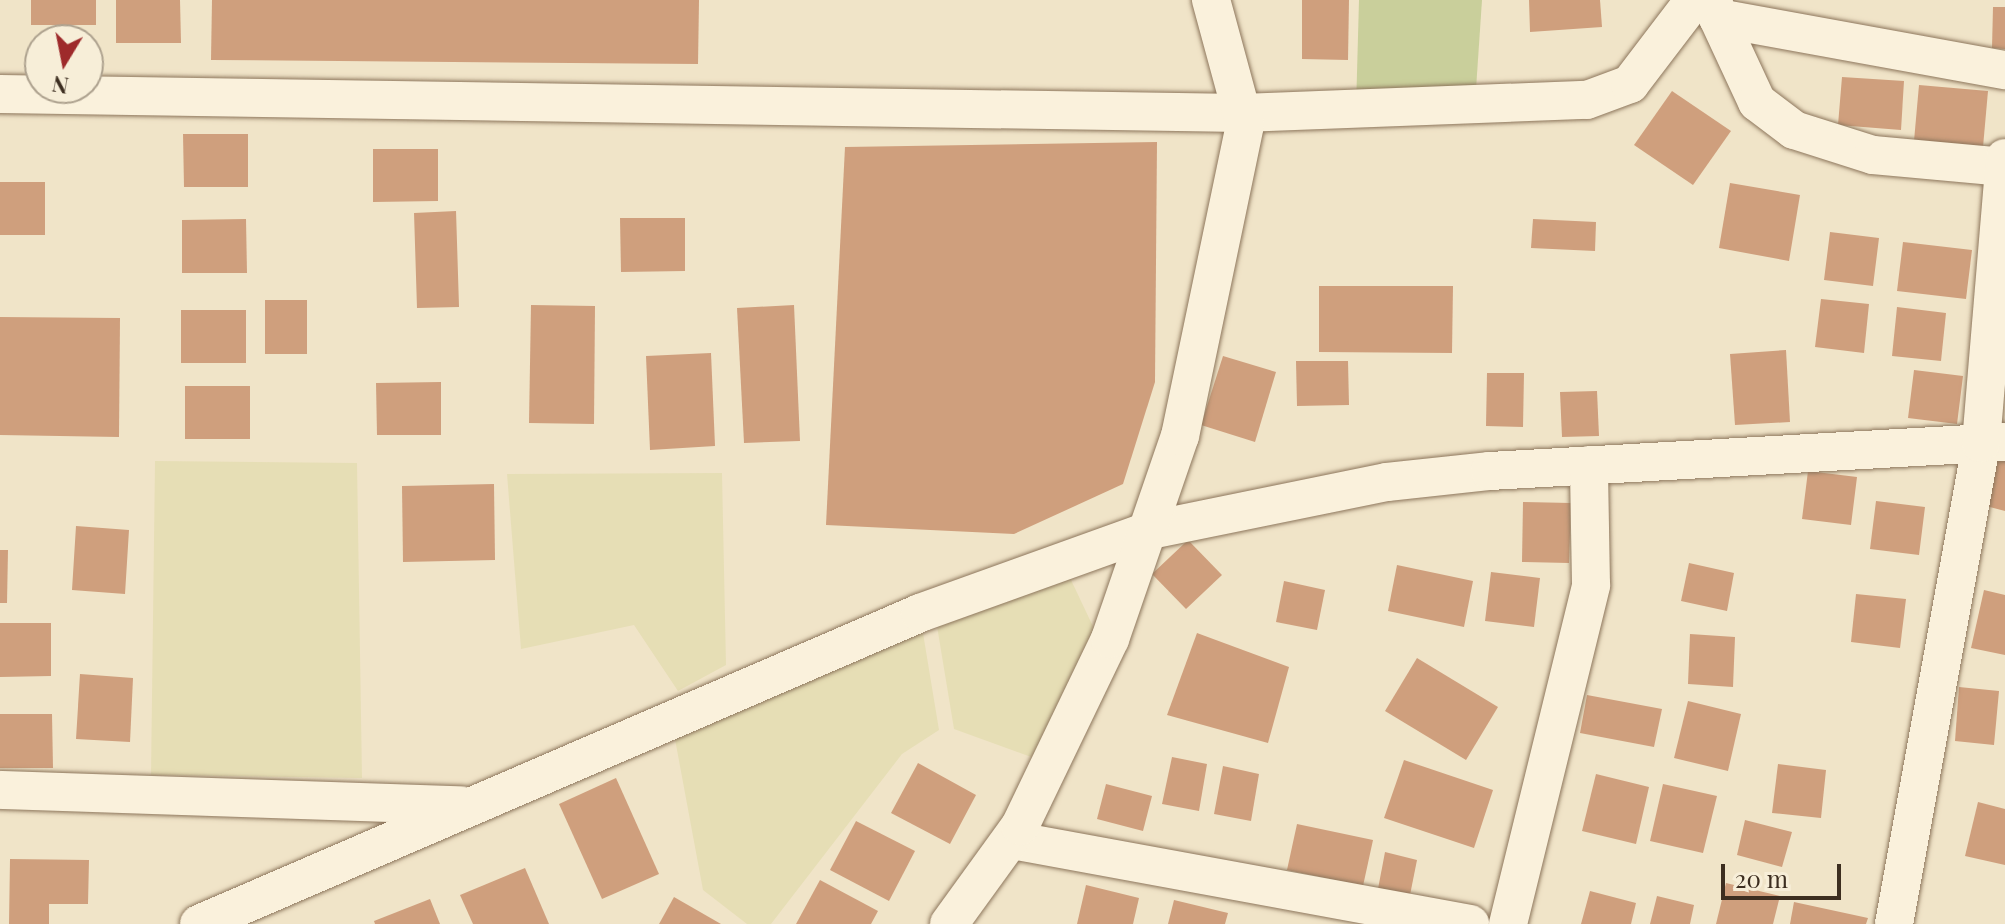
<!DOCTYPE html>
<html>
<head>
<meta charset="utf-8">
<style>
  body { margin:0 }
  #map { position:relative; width:2005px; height:924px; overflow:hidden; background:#f0e4c8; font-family:"Playfair Display",serif }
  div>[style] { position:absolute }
  .farmland>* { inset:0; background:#e6deb5 }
  .green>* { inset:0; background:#c9cf9b }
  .building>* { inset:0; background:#cf9f7d }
  .roads { filter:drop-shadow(0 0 2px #8d765c) drop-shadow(0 0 2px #8d765c) }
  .minor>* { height:38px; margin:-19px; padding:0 19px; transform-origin:19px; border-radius:19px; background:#faf1dc }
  span { translate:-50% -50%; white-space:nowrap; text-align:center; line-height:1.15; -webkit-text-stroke:7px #f7eed8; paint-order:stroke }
  .north { position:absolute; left:24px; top:24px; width:80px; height:80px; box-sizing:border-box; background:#f7eed8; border:2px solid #ada18e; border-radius:50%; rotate:190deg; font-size:22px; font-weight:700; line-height:32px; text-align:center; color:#3d2e20 }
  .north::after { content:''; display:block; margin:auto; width:28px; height:36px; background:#9e2a2b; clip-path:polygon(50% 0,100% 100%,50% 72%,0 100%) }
  .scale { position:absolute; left:1721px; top:864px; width:120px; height:36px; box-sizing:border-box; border:4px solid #3d2e20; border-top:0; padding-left:10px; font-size:24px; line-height:28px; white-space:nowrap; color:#3d2e20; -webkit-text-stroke:6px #f7eed8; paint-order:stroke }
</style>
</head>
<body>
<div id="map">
  <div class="farmland">
    <div style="clip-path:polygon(155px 461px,357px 463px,362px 778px,151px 775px)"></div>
    <div style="clip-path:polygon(722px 473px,726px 665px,678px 691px,634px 625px,521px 649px,507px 474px)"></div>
    <div style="clip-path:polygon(1063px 563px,1098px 637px,1037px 759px,954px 729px,935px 614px)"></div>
    <div style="clip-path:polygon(921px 621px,939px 730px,902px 754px,771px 924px,747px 924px,703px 890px,672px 723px)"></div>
  </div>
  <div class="green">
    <div style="clip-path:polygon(1359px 0,1482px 0,1475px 104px,1356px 109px)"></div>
  </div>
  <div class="building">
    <div style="clip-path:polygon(31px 0,96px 0,96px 25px,31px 25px)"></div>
    <div style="clip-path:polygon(116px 0,180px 0,181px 43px,116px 43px)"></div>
    <div style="clip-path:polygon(212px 0,699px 0,698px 64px,211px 60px)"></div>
    <div style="clip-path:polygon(1302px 0,1349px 0,1348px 60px,1302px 59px)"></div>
    <div style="clip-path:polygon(1529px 0,1600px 0,1602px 27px,1530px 32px)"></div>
    <div style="clip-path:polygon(1993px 7px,2005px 7px,2005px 49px,1992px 48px)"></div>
    <div style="clip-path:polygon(1842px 77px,1904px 81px,1901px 130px,1838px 125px)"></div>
    <div style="clip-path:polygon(1919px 85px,1988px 91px,1983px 147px,1914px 141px)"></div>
    <div style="clip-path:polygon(1672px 91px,1731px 131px,1693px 185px,1634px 145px)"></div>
    <div style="clip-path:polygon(183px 134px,248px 134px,248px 187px,184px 187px)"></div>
    <div style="clip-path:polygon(1157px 142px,1155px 382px,1123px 484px,1014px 534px,826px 525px,845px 147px)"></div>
    <div style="clip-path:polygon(373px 149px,438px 149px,438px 201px,373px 202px)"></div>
    <div style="clip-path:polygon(0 182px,45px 182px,45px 235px,0 235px)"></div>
    <div style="clip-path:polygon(1730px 183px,1800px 195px,1789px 261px,1719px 248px)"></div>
    <div style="clip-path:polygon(456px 211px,459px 307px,417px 308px,414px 213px)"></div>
    <div style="clip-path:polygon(620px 218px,685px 218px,685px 271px,621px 272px)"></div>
    <div style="clip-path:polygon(246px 219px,247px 273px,182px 273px,182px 220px)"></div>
    <div style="clip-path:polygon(1533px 219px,1596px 222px,1595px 251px,1531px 248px)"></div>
    <div style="clip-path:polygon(1830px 232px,1879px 238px,1873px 286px,1824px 280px)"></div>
    <div style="clip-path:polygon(1903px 242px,1972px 250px,1966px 299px,1897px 291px)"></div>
    <div style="clip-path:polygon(1319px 286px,1453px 286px,1452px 353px,1319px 352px)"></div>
    <div style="clip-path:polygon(1821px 299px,1869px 304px,1864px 353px,1815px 347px)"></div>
    <div style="clip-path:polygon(265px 300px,307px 300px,307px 354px,265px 354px)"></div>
    <div style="clip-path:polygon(531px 305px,595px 306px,594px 424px,529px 423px)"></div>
    <div style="clip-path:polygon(794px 305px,800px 441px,744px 443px,737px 308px)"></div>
    <div style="clip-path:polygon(1897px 307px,1946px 313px,1941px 361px,1892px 356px)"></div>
    <div style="clip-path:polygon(181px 310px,246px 310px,246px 363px,181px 363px)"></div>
    <div style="clip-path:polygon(0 317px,120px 318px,119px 437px,0 435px)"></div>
    <div style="clip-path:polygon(1786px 350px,1790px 422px,1735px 425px,1730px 354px)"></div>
    <div style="clip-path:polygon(711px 353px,715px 446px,650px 450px,646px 356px)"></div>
    <div style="clip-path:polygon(1223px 356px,1276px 372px,1255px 442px,1201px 425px)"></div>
    <div style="clip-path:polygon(1296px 361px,1348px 361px,1349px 405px,1297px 406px)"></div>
    <div style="clip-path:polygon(1914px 370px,1963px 376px,1957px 424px,1908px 418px)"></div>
    <div style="clip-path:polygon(1487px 373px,1524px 373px,1523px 427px,1486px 426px)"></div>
    <div style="clip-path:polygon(441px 382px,441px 435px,377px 435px,376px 383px)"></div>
    <div style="clip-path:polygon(185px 386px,250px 386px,250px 439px,185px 439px)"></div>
    <div style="clip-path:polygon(1597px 391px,1599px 436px,1562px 437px,1560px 392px)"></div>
    <div style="clip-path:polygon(1999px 452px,2005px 454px,2005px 511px,1986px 506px)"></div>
    <div style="clip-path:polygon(1808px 471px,1857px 477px,1851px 525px,1802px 519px)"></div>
    <div style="clip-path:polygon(494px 484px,495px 560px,403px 562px,402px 486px)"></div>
    <div style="clip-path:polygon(1876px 501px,1925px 507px,1919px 555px,1870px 549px)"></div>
    <div style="clip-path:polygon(1523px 502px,1571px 503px,1569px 563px,1522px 562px)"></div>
    <div style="clip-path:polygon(76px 526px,129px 530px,125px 594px,72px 590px)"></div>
    <div style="clip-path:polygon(1188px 540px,1222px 575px,1186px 609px,1152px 574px)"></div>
    <div style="clip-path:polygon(0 550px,8px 550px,7px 603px,0 603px)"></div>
    <div style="clip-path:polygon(1689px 563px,1734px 573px,1727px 611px,1681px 601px)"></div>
    <div style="clip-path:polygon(1397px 565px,1473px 581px,1464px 627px,1388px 611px)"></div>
    <div style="clip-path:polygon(1491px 572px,1540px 578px,1534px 627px,1485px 621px)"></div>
    <div style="clip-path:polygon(1284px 581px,1325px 590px,1317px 630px,1276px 622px)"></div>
    <div style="clip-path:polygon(1984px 590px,2005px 595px,2005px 655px,1971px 648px)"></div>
    <div style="clip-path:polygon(1856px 594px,1906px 599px,1900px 648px,1851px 642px)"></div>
    <div style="clip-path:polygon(0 623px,51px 623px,51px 676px,0 677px)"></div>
    <div style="clip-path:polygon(1197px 633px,1289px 667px,1268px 743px,1167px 715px)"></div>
    <div style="clip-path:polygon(1690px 634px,1735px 637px,1733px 687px,1688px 684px)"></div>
    <div style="clip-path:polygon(1417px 658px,1498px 707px,1466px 760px,1385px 711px)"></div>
    <div style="clip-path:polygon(80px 674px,133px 678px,130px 742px,76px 739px)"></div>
    <div style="clip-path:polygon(1959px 687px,1999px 691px,1994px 745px,1955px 741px)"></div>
    <div style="clip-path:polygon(1587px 695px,1662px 709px,1654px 747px,1580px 733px)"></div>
    <div style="clip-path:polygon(1688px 701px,1741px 714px,1728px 771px,1674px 758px)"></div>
    <div style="clip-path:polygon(0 714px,52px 714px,53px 768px,0 768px)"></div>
    <div style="clip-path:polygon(1172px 757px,1207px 764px,1199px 811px,1162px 804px)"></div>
    <div style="clip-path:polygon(1404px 760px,1493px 790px,1474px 848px,1384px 818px)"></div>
    <div style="clip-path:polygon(918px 763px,976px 795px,950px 844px,891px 813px)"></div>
    <div style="clip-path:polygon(1778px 764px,1826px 770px,1821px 818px,1772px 813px)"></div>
    <div style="clip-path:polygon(1223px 766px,1259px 774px,1251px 821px,1214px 814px)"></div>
    <div style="clip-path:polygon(1596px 774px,1649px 787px,1636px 844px,1582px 831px)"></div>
    <div style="clip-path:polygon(616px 778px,659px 874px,602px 899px,559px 804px)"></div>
    <div style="clip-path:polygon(1106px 784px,1152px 796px,1143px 831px,1097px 819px)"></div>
    <div style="clip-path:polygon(1663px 784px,1717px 796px,1703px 853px,1650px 841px)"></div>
    <div style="clip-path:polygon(1978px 802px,2005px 809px,2005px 865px,1965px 856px)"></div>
    <div style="clip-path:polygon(1745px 820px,1792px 832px,1782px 867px,1737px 855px)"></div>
    <div style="clip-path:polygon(856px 821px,915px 851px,889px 901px,830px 870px)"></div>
    <div style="clip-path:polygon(1297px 824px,1373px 840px,1363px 886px,1287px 870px)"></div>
    <div style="clip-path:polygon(1385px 852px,1417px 860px,1410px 895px,1378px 889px)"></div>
    <div style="clip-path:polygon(10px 859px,89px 860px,88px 904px,49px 904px,49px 924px,9px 924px)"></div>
    <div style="clip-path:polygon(525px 868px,549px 924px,473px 924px,460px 895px)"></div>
    <div style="clip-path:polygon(820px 880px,878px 911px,871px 924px,796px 924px)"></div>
    <div style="clip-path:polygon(1726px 883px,1780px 896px,1773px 924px,1716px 924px)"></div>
    <div style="clip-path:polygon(1086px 885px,1139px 898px,1133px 924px,1077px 924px)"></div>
    <div style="clip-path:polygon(1590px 891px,1636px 903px,1631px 924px,1581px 924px)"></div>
    <div style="clip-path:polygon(1657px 896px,1694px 905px,1690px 924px,1650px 924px)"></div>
    <div style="clip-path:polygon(674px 897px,721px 924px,659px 924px)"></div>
    <div style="clip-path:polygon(430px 899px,440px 924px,375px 924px,374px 921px)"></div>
    <div style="clip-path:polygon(1174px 900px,1228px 913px,1225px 924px,1168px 924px)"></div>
    <div style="clip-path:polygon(1794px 902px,1868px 918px,1866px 924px,1790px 924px)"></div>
  </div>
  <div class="roads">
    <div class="minor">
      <div style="left:1713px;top:0;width:19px;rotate:74deg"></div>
      <div style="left:1718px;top:18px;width:292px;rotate:10.3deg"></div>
      <div style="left:1718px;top:18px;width:93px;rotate:65.1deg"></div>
      <div style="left:1757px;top:102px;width:46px;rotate:37.1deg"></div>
      <div style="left:1794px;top:130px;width:83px;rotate:17.6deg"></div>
      <div style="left:1873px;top:155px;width:132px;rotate:5.2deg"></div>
      <div style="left:0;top:94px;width:1242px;rotate:0.88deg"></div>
      <div style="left:1242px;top:113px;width:345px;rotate:-2.2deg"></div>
      <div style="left:1587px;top:100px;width:46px;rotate:-20.4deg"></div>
      <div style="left:1630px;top:84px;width:106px;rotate:-52.7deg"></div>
      <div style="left:0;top:790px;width:461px;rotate:1.9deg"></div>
      <div style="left:1012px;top:840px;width:466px;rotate:10.4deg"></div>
      <div style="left:199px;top:924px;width:785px;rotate:-23.33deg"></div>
      <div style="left:920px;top:613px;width:245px;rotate:-19.8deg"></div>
      <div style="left:1151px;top:530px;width:241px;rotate:-11.5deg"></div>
      <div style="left:1387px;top:482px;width:104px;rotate:-6.1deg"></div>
      <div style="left:1490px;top:471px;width:516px;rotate:-3.22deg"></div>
      <div style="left:949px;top:924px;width:121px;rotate:-54.1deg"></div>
      <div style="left:1020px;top:826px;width:208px;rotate:-64.3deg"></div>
      <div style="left:1110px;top:639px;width:215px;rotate:-71deg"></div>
      <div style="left:1180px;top:436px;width:318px;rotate:-78.2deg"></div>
      <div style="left:1245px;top:125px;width:130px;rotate:-105.2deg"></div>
      <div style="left:1508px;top:924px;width:349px;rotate:-76.2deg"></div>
      <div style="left:1591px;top:585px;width:120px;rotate:-91deg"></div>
      <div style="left:1894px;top:924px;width:489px;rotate:-79.7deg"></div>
      <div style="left:1981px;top:443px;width:286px;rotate:-85.2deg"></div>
    </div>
  </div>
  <div class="north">N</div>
  <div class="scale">20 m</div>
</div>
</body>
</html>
